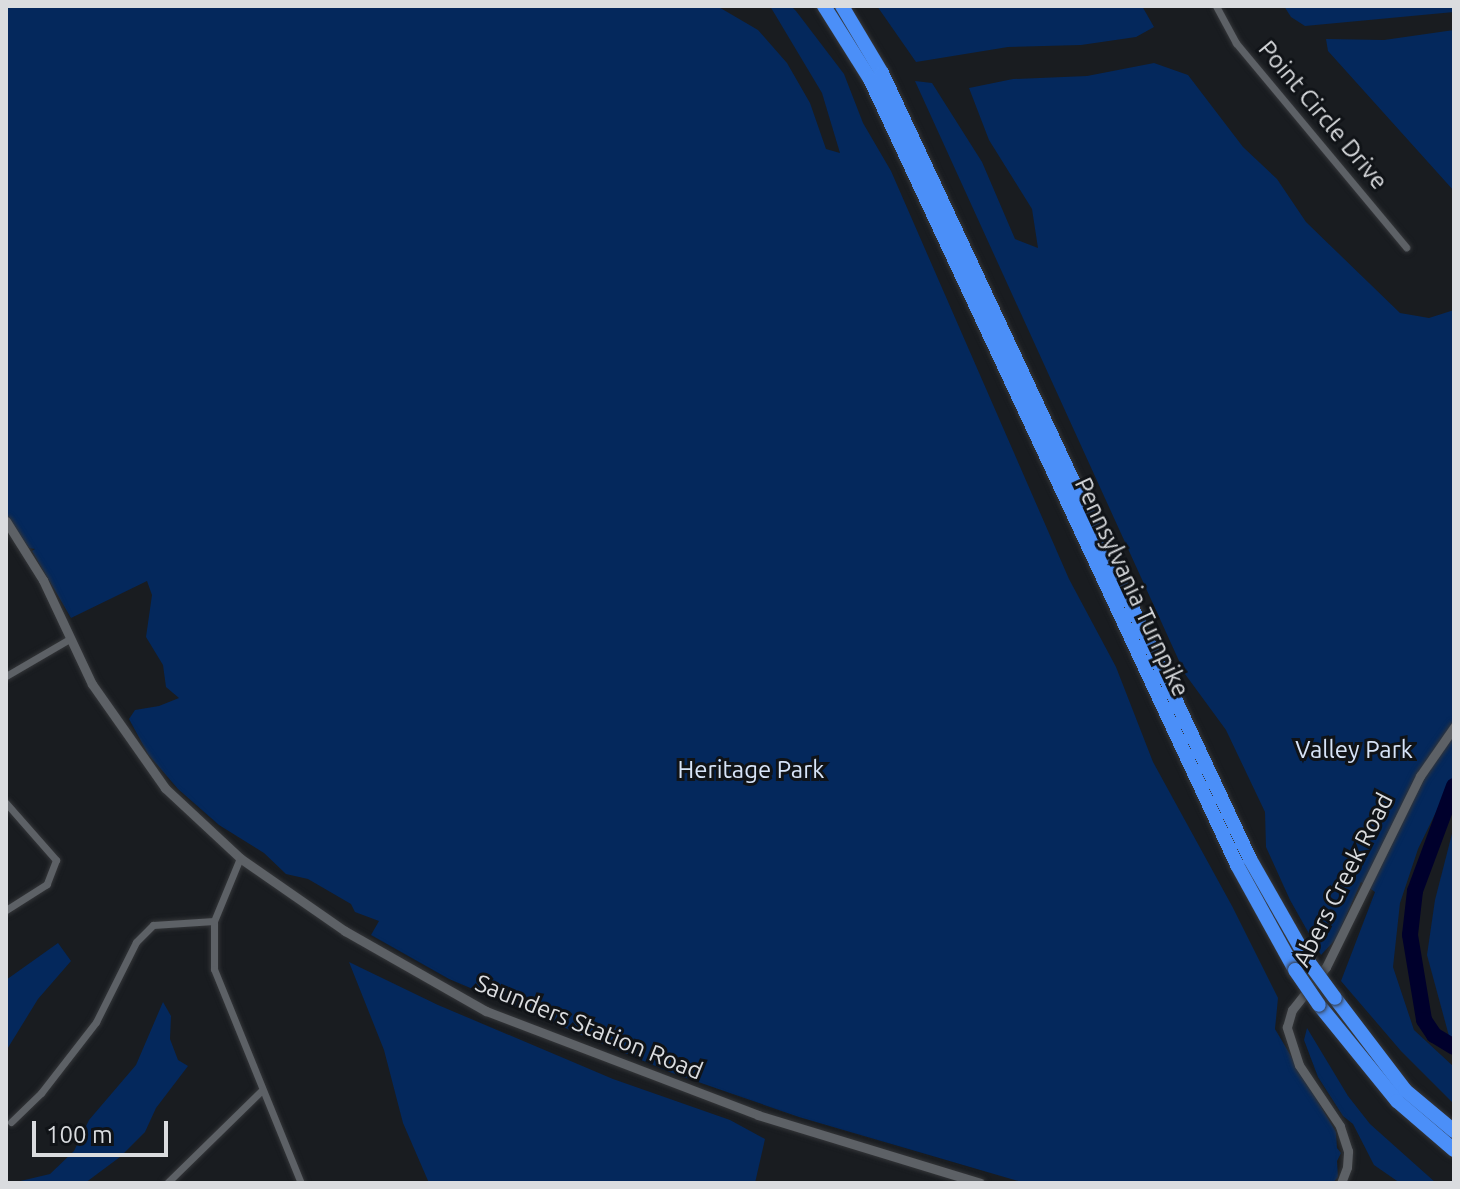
<!DOCTYPE html>
<html>
<head>
<meta charset="utf-8">
<style>
  body { margin:0 }
  #map { position:relative; width:1460px; height:1189px; overflow:hidden; background:#191c20; font-family:Ubuntu,sans-serif }
  div>[style] { position:absolute }
  .green>* { inset:0; background:#04285c }
  .river>* { height:16px; margin:-8px; padding:0 8px; transform-origin:8px; border-radius:8px; background:#00002c }
  .roads { filter:drop-shadow(0 0 2px #343639) drop-shadow(0 0 2px #343639) }
  .minor>* { height:7px; margin:-3.5px; padding:0 3.5px; transform-origin:3.5px; border-radius:3.5px; background:#5d6166 }
  .tertiary>* { height:9px; margin:-4.5px; padding:0 4.5px; transform-origin:4.5px; border-radius:4.5px; background:#5d6166 }
  .motorway>* { height:14px; margin:-7px; padding:0 7px; transform-origin:7px; border-radius:7px; background:#4b8ff8 }
  .bridges { filter:drop-shadow(0 0 2px #343639) drop-shadow(0 0 2px #343639) }
  .motorway-bridge>* { height:14px; margin:-7px; padding:0 7px; transform-origin:7px; border-radius:7px; background:#4b8ff8 }
  span { translate:-50% -50%; white-space:nowrap; text-align:center; line-height:1.15; -webkit-text-stroke:6px #101317; paint-order:stroke }
  .street-label { font-size:24px; color:#dadcdf }
  .park-label { font-size:24px; color:#d7e4f8 }
  .frame { position:absolute; inset:0; border:8px solid #dadcdf; pointer-events:none }
  .scale { position:absolute; left:32px; top:1121px; width:136px; height:36px; box-sizing:border-box; border:4px solid #dadcdf; border-top:0; padding-left:10px; font-size:24px; line-height:28px; white-space:nowrap; color:#dadcdf; -webkit-text-stroke:6px #101317; paint-order:stroke }
</style>
</head>
<body>
<div id="map">
  <div class="green">
    <div style="clip-path:polygon(6px 6px,717px 6px,758px 30px,787px 63px,810px 103px,826px 149px,840px 153px,822px 93px,770px 6px,791px 6px,796px 11px,844px 74px,863px 123px,891px 171px,1069px 579px,1116px 667px,1153px 762px,1232px 906px,1278px 998px,1275px 1029px,1336px 1132px,1337px 1148px,1341px 1153px,1337px 1161px,1338px 1177px,1333px 1183px,1025px 1183px,799px 1117px,672px 1073px,449px 979px,371px 935px,379px 921px,355px 912px,351px 904px,308px 879px,286px 874px,264px 853px,219px 825px,178px 789px,148px 754px,129px 719px,135px 710px,159px 706px,179px 698px,166px 687px,163px 665px,146px 637px,152px 595px,147px 581px,71px 618px,32px 551px,35px 549px,29px 548px,6px 514px)"></div>
    <div style="clip-path:polygon(877px 6px,1142px 6px,1154px 27px,1136px 37px,1081px 45px,1008px 47px,916px 62px)"></div>
    <div style="clip-path:polygon(1284px 6px,1454px 6px,1454px 12px,1305px 26px,1291px 17px)"></div>
    <div style="clip-path:polygon(1454px 30px,1454px 191px,1328px 51px,1326px 39px,1384px 40px)"></div>
    <div style="clip-path:polygon(1154px 63px,1188px 75px,1243px 147px,1277px 179px,1306px 222px,1400px 313px,1429px 318px,1454px 310px,1454px 775px,1418px 849px,1400px 903px,1393px 967px,1414px 1030px,1454px 1067px,1454px 1104px,1401px 1051px,1341px 981px,1375px 892px,1361px 882px,1336px 939px,1321px 955px,1290px 900px,1266px 847px,1265px 812px,1226px 730px,1185px 674px,915px 81px,932px 83px,982px 162px,1015px 239px,1038px 248px,1032px 209px,989px 140px,969px 88px,1013px 79px,1087px 76px)"></div>
    <div style="clip-path:polygon(1454px 826px,1454px 1038px,1449px 1036px,1427px 955px,1435px 900px)"></div>
    <div style="clip-path:polygon(58px 943px,71px 961px,38px 999px,6px 1051px,6px 980px)"></div>
    <div style="clip-path:polygon(349px 962px,438px 1005px,613px 1079px,730px 1120px,765px 1139px,755px 1183px,429px 1183px,403px 1123px,384px 1050px)"></div>
    <div style="clip-path:polygon(163px 1002px,171px 1016px,170px 1039px,178px 1060px,188px 1066px,156px 1108px,145px 1132px,120px 1157px,85px 1183px,12px 1183px,50px 1174px,74px 1151px,89px 1120px,136px 1065px)"></div>
    <div style="clip-path:polygon(1307px 1028px,1348px 1096px,1370px 1124px,1436px 1183px,1400px 1183px,1374px 1165px,1353px 1124px,1343px 1116px,1318px 1077px,1304px 1040px)"></div>
  </div>
  <div class="river">
    <div style="left:1454px;top:786px;width:112px;rotate:110.4deg"></div>
    <div style="left:1415px;top:891px;width:44px;rotate:96.5deg"></div>
    <div style="left:1410px;top:935px;width:86px;rotate:80.6deg"></div>
    <div style="left:1424px;top:1020px;width:18px;rotate:56deg"></div>
    <div style="left:1434px;top:1035px;width:23px;rotate:31deg"></div>
  </div>
  <div class="roads">
    <div class="minor">
      <div style="left:1216px;top:6px;width:42px;rotate:61.6deg"></div>
      <div style="left:1236px;top:43px;width:266px;rotate:50.2deg"></div>
      <div style="left:6px;top:676px;width:75px;rotate:-30.3deg"></div>
      <div style="left:6px;top:803px;width:76px;rotate:48.7deg"></div>
      <div style="left:56px;top:860px;width:26px;rotate:111deg"></div>
      <div style="left:47px;top:884px;width:49px;rotate:147.6deg"></div>
      <div style="left:240px;top:858px;width:68px;rotate:112.4deg"></div>
      <div style="left:214px;top:921px;width:48px;rotate:90deg"></div>
      <div style="left:214px;top:969px;width:231px;rotate:67.9deg"></div>
      <div style="left:11px;top:1122px;width:42px;rotate:-44deg"></div>
      <div style="left:41px;top:1093px;width:90px;rotate:-52.2deg"></div>
      <div style="left:96px;top:1022px;width:89px;rotate:-63.4deg"></div>
      <div style="left:136px;top:942px;width:24px;rotate:-45deg"></div>
      <div style="left:153px;top:925px;width:61px;rotate:-3.8deg"></div>
      <div style="left:167px;top:1183px;width:133px;rotate:-44.4deg"></div>
    </div>
    <div class="tertiary">
      <div style="left:6px;top:521px;width:70px;rotate:57.9deg"></div>
      <div style="left:43px;top:580px;width:115px;rotate:64.8deg"></div>
      <div style="left:92px;top:684px;width:127px;rotate:54.9deg"></div>
      <div style="left:165px;top:788px;width:103px;rotate:43deg"></div>
      <div style="left:240px;top:858px;width:128px;rotate:34.8deg"></div>
      <div style="left:345px;top:931px;width:162px;rotate:29.6deg"></div>
      <div style="left:486px;top:1011px;width:291px;rotate:20.9deg"></div>
      <div style="left:758px;top:1115px;width:232px;rotate:17deg"></div>
      <div style="left:1341px;top:1183px;width:17px;rotate:-69deg"></div>
      <div style="left:1347px;top:1167px;width:16px;rotate:-86deg"></div>
      <div style="left:1348px;top:1151px;width:26px;rotate:-108deg"></div>
      <div style="left:1340px;top:1126px;width:73px;rotate:-123.9deg"></div>
      <div style="left:1299px;top:1065px;width:40px;rotate:-108deg"></div>
      <div style="left:1287px;top:1027px;width:18px;rotate:-74deg"></div>
      <div style="left:1292px;top:1010px;width:55px;rotate:-51.7deg"></div>
      <div style="left:1326px;top:967px;width:213px;rotate:-63.8deg"></div>
      <div style="left:1420px;top:776px;width:60px;rotate:-55.2deg"></div>
    </div>
    <div class="motorway">
      <div style="left:824px;top:6px;width:86px;rotate:57.8deg"></div>
      <div style="left:870px;top:79px;width:867px;rotate:64.97deg"></div>
      <div style="left:1237px;top:865px;width:120px;rotate:61.1deg"></div>
      <div style="left:842px;top:6px;width:78px;rotate:59.2deg"></div>
      <div style="left:882px;top:73px;width:868px;rotate:64.91deg"></div>
      <div style="left:1250px;top:859px;width:121px;rotate:60.3deg"></div>
      <div style="left:1335px;top:998px;width:116px;rotate:52.7deg"></div>
      <div style="left:1405px;top:1090px;width:64px;rotate:39.9deg"></div>
      <div style="left:1319px;top:1005px;width:124px;rotate:50.9deg"></div>
      <div style="left:1397px;top:1101px;width:75px;rotate:40.7deg"></div>
    </div>
  </div>
  <div class="bridges">
    <div class="motorway-bridge">
      <div style="left:1310px;top:964px;width:42px;rotate:53.7deg"></div>
      <div style="left:1295px;top:970px;width:42px;rotate:55.6deg"></div>
    </div>
  </div>
  <div class="street-label">
    <span style="left:1323px;top:115px;rotate:50deg">Point Circle Drive</span>
    <span style="left:1132px;top:587px;rotate:65deg">Pennsylvania Turnpike</span>
    <span style="left:1343px;top:880px;rotate:-63deg">Abers Creek Road</span>
    <span style="left:589px;top:1027px;rotate:22deg">Saunders Station Road</span>
  </div>
  <div class="park-label">
    <span style="left:1354px;top:750px">Valley Park</span>
    <span style="left:751px;top:770px">Heritage Park</span>
  </div>
  <div class="frame"></div>
  <div class="scale">100 m</div>
</div>
</body>
</html>
